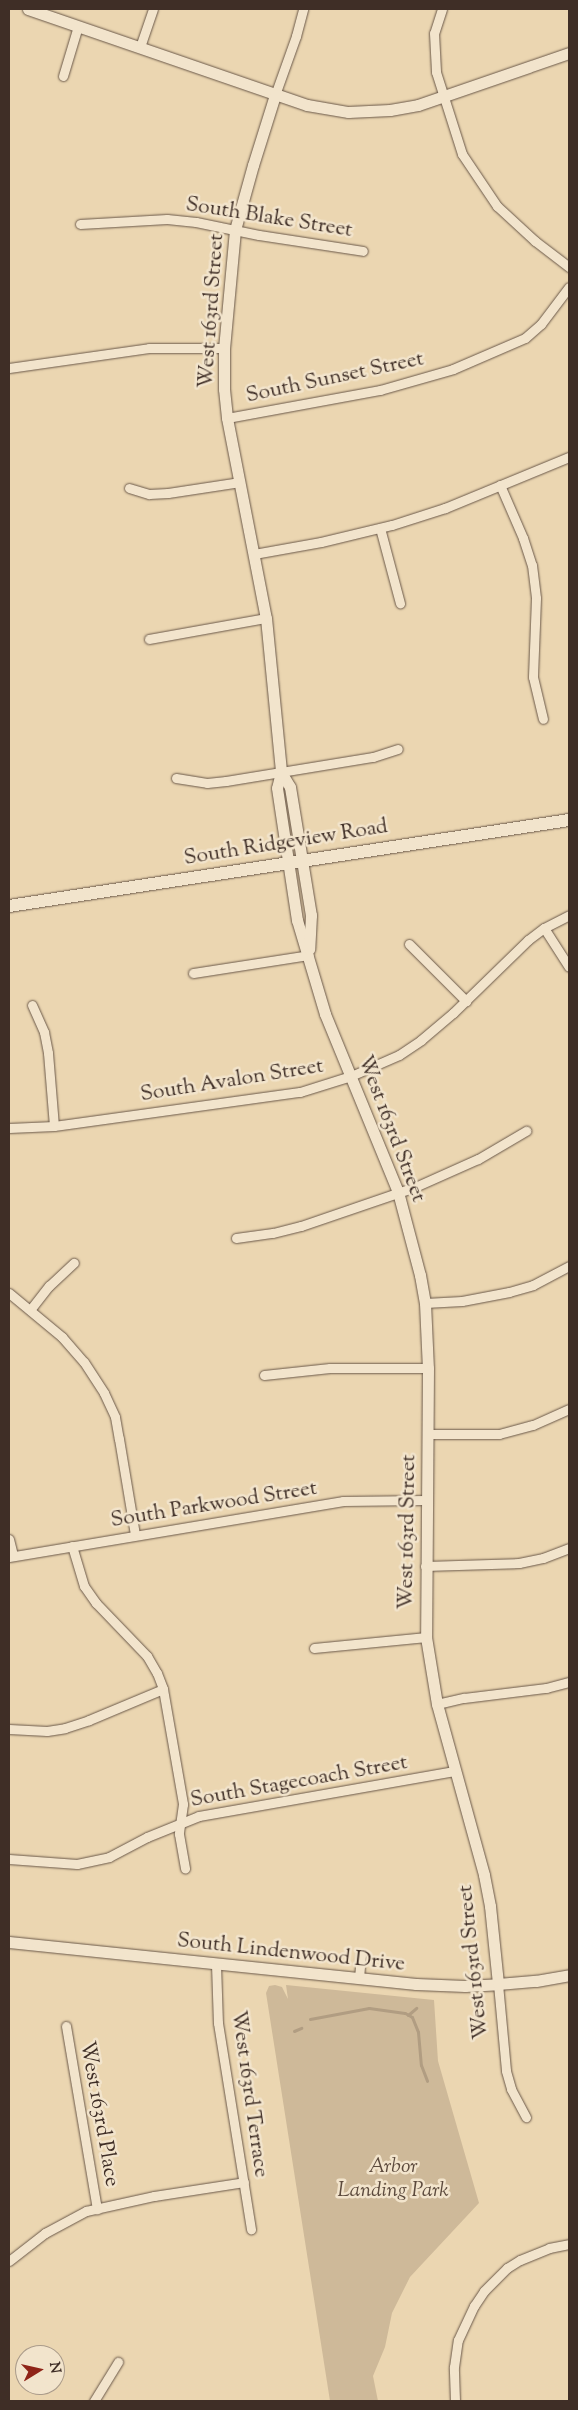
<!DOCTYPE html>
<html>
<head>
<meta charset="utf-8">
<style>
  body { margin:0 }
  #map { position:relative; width:578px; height:2410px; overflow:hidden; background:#ebd6b1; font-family:"Sorts Mill Goudy",serif }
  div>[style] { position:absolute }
  .green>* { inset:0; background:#ceb999 }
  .stream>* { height:3px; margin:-1.5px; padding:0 1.5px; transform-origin:1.5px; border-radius:1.5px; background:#b19d82 }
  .roads { filter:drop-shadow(0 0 1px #6a5849) drop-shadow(0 0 1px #6a5849) }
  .minor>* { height:9px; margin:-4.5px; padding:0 4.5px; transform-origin:4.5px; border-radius:4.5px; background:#f2e4cc }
  .tertiary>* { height:11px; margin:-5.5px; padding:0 5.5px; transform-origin:5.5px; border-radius:5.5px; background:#f2e4cc }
  .secondary>* { height:12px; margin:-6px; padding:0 6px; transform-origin:6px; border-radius:6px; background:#f2e4cc }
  span { translate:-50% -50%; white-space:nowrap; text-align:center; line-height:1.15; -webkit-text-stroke:5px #f2e4cc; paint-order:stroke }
  .street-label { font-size:21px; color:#3f2e26 }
  .park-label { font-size:21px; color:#5c4a3d; font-style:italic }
  .frame { position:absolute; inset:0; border:10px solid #3f2e26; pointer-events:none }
  .north { position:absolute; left:15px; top:2345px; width:50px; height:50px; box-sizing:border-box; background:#f2e4cc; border:1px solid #aa9b8a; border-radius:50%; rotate:81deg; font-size:14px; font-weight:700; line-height:20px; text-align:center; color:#3f2e26 }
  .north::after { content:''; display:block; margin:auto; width:18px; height:22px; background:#8f2418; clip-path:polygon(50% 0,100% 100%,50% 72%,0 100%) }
</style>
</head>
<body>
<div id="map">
  <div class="green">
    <div style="clip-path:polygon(275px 1985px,282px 1987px,288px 1999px,286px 1985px,434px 2000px,438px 2061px,479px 2203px,410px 2277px,392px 2313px,385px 2347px,373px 2376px,378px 2401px,330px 2401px,266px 1993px,269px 1986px)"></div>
  </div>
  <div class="stream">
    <div style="left:408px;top:2015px;width:11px;rotate:-41deg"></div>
    <div style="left:310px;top:2019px;width:60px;rotate:-10.6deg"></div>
    <div style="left:369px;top:2008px;width:36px;rotate:8deg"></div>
    <div style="left:405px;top:2013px;width:8px;rotate:30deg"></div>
    <div style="left:412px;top:2017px;width:16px;rotate:68deg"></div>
    <div style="left:418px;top:2032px;width:33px;rotate:85deg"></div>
    <div style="left:421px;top:2065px;width:17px;rotate:69deg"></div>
    <div style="left:294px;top:2031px;width:8px;rotate:-23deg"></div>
  </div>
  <div class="roads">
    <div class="minor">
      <div style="left:442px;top:9px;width:25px;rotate:108deg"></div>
      <div style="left:434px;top:33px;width:39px;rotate:87deg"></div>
      <div style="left:436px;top:72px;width:86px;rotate:72.4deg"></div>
      <div style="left:462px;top:154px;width:63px;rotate:56.1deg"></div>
      <div style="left:497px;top:206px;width:52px;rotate:42.6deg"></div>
      <div style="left:535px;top:241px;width:43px;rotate:37.4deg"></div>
      <div style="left:140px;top:47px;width:40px;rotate:-71.1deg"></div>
      <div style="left:63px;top:76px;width:52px;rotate:-73.3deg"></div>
      <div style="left:275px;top:95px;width:63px;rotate:-70.4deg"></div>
      <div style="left:296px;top:36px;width:28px;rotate:-75deg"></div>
      <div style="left:80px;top:224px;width:87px;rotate:-3.3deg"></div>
      <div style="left:167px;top:219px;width:29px;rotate:6deg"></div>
      <div style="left:196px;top:222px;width:64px;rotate:11.7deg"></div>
      <div style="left:259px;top:235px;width:105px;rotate:8.7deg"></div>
      <div style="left:9px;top:368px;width:141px;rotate:-8.1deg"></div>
      <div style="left:149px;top:348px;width:75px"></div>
      <div style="left:227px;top:418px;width:156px;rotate:-10.4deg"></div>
      <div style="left:380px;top:390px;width:76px;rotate:-16deg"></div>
      <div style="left:453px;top:369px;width:78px;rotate:-23.3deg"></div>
      <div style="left:525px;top:338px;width:21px;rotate:-41deg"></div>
      <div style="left:541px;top:324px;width:46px;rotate:-52.9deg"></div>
      <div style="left:500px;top:485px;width:58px;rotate:66.5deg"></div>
      <div style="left:523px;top:538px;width:28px;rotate:72deg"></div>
      <div style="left:532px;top:565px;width:33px;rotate:83deg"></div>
      <div style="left:536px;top:598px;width:79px;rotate:92.2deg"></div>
      <div style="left:533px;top:677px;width:43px;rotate:76.6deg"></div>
      <div style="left:129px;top:488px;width:21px;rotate:17deg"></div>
      <div style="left:149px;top:494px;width:19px;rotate:-3deg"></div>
      <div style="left:168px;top:493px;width:73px;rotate:-8.7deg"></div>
      <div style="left:380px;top:528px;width:78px;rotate:75.1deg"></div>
      <div style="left:254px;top:554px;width:68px;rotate:-10.2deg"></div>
      <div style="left:321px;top:542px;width:73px;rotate:-13.5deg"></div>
      <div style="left:392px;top:525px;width:56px;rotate:-17.8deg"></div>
      <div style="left:445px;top:508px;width:134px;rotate:-22.4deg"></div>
      <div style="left:149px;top:639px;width:119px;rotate:-10.2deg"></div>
      <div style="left:176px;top:778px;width:31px;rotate:9deg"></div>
      <div style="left:207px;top:783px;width:19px;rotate:-6deg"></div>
      <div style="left:226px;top:781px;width:149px;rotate:-9.3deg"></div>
      <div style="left:373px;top:757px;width:26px;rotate:-18deg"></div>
      <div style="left:544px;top:928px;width:46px;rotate:57.3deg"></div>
      <div style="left:409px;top:944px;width:81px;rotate:45deg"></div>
      <div style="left:193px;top:973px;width:117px;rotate:-8.8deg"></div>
      <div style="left:32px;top:1005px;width:30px;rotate:66deg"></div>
      <div style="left:44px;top:1032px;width:21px;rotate:79deg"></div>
      <div style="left:48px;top:1053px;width:73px;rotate:85.3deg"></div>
      <div style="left:9px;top:1128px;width:45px;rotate:-2.5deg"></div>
      <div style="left:54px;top:1126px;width:248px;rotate:-7.9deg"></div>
      <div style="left:300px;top:1092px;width:53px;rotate:-17.4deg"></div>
      <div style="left:351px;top:1076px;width:52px;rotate:-23.6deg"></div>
      <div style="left:399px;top:1055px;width:27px;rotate:-34deg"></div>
      <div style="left:421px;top:1040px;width:42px;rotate:-40.2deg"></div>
      <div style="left:453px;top:1013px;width:105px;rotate:-44.2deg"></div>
      <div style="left:528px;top:940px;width:20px;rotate:-37deg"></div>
      <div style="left:544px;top:928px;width:28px;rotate:-27deg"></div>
      <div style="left:236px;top:1238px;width:37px;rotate:-8deg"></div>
      <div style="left:273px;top:1233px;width:29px;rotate:-14deg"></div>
      <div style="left:301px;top:1226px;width:120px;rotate:-18.9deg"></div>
      <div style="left:415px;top:1187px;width:69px;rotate:-24deg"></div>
      <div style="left:478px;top:1159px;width:56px;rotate:-30.3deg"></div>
      <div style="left:9px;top:1293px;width:69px;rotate:39.7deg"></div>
      <div style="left:62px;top:1337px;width:33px;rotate:49deg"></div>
      <div style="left:84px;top:1362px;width:37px;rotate:57deg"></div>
      <div style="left:104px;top:1393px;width:26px;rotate:65deg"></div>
      <div style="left:115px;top:1417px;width:22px;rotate:80deg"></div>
      <div style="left:119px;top:1439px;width:97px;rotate:80.5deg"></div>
      <div style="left:425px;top:1303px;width:37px;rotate:-3deg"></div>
      <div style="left:462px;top:1301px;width:48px;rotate:-10.8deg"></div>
      <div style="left:509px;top:1292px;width:25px;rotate:-16deg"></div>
      <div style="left:533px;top:1285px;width:41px;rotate:-27.8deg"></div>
      <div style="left:30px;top:1310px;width:31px;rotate:-52deg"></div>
      <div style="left:49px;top:1286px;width:34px;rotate:-43deg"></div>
      <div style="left:264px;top:1375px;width:66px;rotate:-6.1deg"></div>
      <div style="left:330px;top:1368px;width:98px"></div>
      <div style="left:428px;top:1434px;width:71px"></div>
      <div style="left:499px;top:1434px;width:35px;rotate:-15deg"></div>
      <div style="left:533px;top:1425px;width:39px;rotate:-24deg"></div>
      <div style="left:9px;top:1539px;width:16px;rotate:76deg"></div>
      <div style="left:72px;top:1546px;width:42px;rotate:73.3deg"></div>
      <div style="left:84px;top:1586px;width:21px;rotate:55deg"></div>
      <div style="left:96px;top:1603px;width:74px;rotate:46.1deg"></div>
      <div style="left:147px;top:1656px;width:20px;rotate:60deg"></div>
      <div style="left:157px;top:1673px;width:17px;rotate:69deg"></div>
      <div style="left:163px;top:1689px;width:117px;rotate:80.1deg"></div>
      <div style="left:183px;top:1804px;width:30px;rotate:98deg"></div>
      <div style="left:179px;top:1834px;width:35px;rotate:80deg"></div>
      <div style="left:9px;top:1557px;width:339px;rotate:-9.5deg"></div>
      <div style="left:343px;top:1501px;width:82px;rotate:-0.7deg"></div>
      <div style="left:425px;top:1566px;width:94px;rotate:-1.8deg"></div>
      <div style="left:519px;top:1563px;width:25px;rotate:-12deg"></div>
      <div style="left:543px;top:1558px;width:28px;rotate:-21deg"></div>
      <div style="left:314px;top:1648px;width:113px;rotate:-5.6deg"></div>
      <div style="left:437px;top:1704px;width:28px;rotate:-13deg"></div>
      <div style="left:464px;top:1698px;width:83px;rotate:-7deg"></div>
      <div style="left:546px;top:1688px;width:24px;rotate:-15deg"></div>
      <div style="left:9px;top:1729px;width:38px;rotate:3deg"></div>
      <div style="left:47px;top:1731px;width:18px;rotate:-9deg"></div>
      <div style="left:65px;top:1728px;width:25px;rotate:-18deg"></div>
      <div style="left:89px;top:1720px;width:80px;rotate:-22.7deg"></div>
      <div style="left:9px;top:1859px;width:68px;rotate:4.2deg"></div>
      <div style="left:77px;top:1864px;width:33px;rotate:-12deg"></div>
      <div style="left:109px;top:1857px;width:43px;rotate:-27.8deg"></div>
      <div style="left:147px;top:1837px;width:56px;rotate:-22deg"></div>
      <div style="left:199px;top:1816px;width:259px;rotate:-10deg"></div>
      <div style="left:216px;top:1964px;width:59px;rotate:88.1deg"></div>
      <div style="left:218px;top:2023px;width:209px;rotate:80.9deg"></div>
      <div style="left:359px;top:1978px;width:23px;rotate:-85deg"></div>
      <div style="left:498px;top:1984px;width:87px;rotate:84.7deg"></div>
      <div style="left:506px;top:2071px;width:19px;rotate:74deg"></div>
      <div style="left:511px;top:2089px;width:32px;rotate:62deg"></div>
      <div style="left:66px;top:2026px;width:186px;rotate:80.4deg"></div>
      <div style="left:9px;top:2261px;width:46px;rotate:-37.9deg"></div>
      <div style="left:45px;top:2233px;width:47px;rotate:-28.2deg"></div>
      <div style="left:86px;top:2211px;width:70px;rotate:-12.4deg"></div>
      <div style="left:154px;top:2196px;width:91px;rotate:-8.8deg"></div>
      <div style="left:94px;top:2401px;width:46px;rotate:-58.4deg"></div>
      <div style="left:455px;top:2401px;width:34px;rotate:-92deg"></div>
      <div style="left:454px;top:2367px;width:27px;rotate:-82deg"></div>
      <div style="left:458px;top:2340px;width:38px;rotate:-65deg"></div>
      <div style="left:474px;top:2306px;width:18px;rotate:-56deg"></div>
      <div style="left:484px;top:2291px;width:33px;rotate:-45deg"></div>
      <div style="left:507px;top:2268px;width:15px;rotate:-32deg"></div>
      <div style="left:520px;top:2260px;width:31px;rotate:-22deg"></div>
      <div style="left:549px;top:2248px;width:20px;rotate:-11deg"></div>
    </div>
    <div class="tertiary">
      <div style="left:28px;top:9px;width:295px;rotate:19deg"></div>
      <div style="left:307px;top:105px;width:42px;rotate:9.7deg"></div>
      <div style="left:348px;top:112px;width:42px;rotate:-2.7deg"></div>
      <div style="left:390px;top:110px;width:28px;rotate:-10deg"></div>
      <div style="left:418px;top:105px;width:160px;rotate:-19deg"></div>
      <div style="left:275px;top:95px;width:73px;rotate:107.4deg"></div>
      <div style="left:253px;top:165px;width:67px;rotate:105.5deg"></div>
      <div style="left:235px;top:230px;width:119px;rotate:95.3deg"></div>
      <div style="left:224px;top:348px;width:41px;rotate:90deg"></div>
      <div style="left:224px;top:389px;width:29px;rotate:84deg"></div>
      <div style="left:227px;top:418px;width:204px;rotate:79deg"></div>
      <div style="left:266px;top:618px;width:155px;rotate:84.4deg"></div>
      <div style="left:281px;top:772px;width:16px;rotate:104deg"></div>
      <div style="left:277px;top:788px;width:134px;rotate:81.4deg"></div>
      <div style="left:297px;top:920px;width:98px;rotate:73.4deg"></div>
      <div style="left:325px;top:1014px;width:192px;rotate:67.7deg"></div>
      <div style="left:398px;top:1192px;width:86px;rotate:75.2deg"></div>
      <div style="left:420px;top:1275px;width:28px;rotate:80deg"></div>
      <div style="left:425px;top:1303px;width:65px;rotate:87.4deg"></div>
      <div style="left:428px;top:1368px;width:269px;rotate:90.4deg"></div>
      <div style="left:426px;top:1637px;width:68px;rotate:80.7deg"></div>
      <div style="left:437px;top:1704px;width:177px;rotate:74.6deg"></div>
      <div style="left:484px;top:1875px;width:32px;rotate:79deg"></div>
      <div style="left:490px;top:1906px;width:78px;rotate:84.1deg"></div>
      <div style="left:281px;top:772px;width:17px;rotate:59deg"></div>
      <div style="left:290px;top:787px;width:130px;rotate:80.7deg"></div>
      <div style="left:311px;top:915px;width:34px;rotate:93deg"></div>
      <div style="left:9px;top:1942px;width:409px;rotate:5.9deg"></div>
      <div style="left:416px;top:1984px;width:49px;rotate:2.3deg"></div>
      <div style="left:465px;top:1986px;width:33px;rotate:-3deg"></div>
      <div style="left:498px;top:1984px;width:38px;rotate:-5deg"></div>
      <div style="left:536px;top:1981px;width:34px;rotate:-10deg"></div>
    </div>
    <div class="secondary">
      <div style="left:9px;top:906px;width:567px;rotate:-8.73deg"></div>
    </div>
  </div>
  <div class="street-label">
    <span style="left:269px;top:218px;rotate:9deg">South Blake Street</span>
    <span style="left:212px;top:311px;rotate:-86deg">West 163rd Street</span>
    <span style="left:335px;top:378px;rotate:-12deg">South Sunset Street</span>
    <span style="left:286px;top:843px;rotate:-9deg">South Ridgeview Road</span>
    <span style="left:232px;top:1081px;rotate:-9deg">South Avalon Street</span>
    <span style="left:391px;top:1129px;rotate:69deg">West 163rd Street</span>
    <span style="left:214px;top:1505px;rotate:-9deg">South Parkwood Street</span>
    <span style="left:408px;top:1532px;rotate:-89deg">West 163rd Street</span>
    <span style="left:299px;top:1782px;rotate:-10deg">South Stagecoach Street</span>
    <span style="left:291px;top:1953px;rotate:6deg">South Lindenwood Drive</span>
    <span style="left:474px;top:1962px;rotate:-96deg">West 163rd Street</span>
    <span style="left:249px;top:2094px;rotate:82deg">West 163rd Terrace</span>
    <span style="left:99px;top:2114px;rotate:80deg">West 163rd Place</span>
  </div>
  <div class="park-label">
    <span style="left:393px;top:2179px">Arbor<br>Landing Park</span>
  </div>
  <div class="frame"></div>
  <div class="north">N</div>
</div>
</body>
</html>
